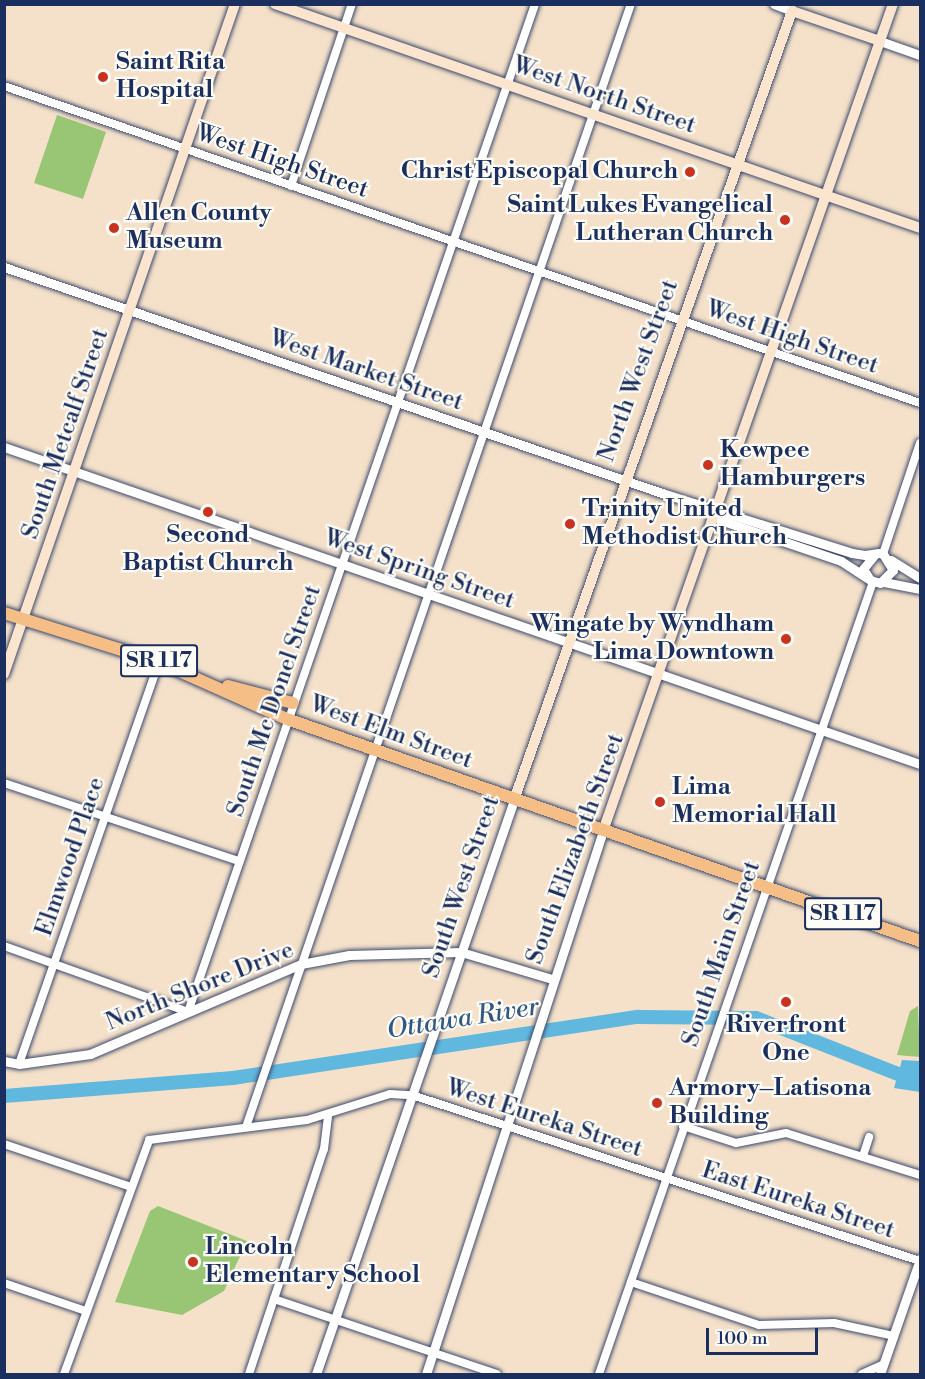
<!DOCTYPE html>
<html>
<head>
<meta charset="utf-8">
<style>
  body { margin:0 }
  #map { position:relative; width:925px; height:1379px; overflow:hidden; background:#f5e1c9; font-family:"Libre Bodoni",serif }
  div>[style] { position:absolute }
  .green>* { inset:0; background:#99c674 }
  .water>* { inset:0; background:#61b8de }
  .river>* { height:14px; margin:-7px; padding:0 7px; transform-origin:7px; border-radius:7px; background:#61b8de }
  .roads { filter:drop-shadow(0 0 2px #3c4a6e) drop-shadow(0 0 2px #3c4a6e) }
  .minor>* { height:8px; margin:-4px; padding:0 4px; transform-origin:4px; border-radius:4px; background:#fff }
  .tertiary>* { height:9px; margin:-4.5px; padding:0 4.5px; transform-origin:4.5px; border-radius:4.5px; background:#fff }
  .secondary>* { height:10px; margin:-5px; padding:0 5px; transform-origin:5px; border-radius:5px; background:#fbe5cf }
  .primary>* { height:12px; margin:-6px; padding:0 6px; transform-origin:6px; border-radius:6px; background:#f6be87 }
  .dots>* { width:16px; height:16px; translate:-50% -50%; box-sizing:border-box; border:3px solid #fdfcf7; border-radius:50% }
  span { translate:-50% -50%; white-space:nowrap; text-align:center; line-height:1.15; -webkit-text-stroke:4.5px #fdfcf7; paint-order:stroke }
  .shield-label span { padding:2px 4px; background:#fdfcf7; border:2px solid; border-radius:4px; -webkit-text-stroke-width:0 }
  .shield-label { font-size:22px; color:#1b2f5e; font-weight:700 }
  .poi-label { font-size:24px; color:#1b2f5e; font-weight:700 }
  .left { translate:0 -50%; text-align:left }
  .right { translate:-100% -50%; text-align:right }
  .street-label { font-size:24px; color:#1b2f5e }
  .water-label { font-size:26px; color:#305884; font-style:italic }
  .frame { position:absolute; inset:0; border:6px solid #1b2f5e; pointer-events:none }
  .scale { position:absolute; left:706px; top:1328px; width:112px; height:27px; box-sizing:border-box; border:3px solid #1b2f5e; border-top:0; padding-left:8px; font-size:18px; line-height:21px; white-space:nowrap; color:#1b2f5e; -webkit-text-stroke:4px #fdfcf7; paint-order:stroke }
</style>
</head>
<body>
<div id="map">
  <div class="green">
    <div style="clip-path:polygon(57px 115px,106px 132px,83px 199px,34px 183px)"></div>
    <div style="clip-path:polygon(918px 1006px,920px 1057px,897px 1055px,910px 1011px)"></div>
    <div style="clip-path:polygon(158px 1206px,247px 1241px,224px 1291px,182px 1315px,115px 1302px,150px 1211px)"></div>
  </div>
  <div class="water">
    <div style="clip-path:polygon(902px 1060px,920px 1061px,920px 1092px,894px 1088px)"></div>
  </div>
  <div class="river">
    <div style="left:4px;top:1096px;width:230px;rotate:-4.5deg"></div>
    <div style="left:233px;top:1078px;width:410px;rotate:-8.6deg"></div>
    <div style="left:638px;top:1017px;width:118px;rotate:0.5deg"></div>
    <div style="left:756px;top:1018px;width:156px;rotate:21.5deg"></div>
    <div style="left:901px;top:1075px;width:19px"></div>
  </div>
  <div class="roads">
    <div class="minor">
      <div style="left:4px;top:86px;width:969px;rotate:19.09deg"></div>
      <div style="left:291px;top:186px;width:192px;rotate:-71.5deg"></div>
      <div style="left:883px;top:554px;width:117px;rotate:-71.6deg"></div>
      <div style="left:4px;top:783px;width:248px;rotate:18.4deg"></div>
      <div style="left:4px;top:946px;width:195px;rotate:19.7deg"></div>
      <div style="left:188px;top:1012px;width:1066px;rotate:-71deg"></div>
      <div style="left:19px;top:1064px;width:426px;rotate:-70.8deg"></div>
      <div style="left:683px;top:1126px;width:56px;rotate:17.8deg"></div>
      <div style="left:736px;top:1143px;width:51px;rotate:-11.3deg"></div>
      <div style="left:786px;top:1133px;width:140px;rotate:17.4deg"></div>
      <div style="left:246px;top:1127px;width:1187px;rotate:-71.08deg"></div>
      <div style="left:4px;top:1144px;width:131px;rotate:18.7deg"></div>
      <div style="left:863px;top:1156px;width:20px;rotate:-72deg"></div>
      <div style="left:631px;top:1282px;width:135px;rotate:18.6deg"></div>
      <div style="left:759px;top:1325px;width:75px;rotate:-1.5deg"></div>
      <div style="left:834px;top:1323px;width:61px;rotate:12.2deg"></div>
      <div style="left:4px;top:1283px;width:87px;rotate:18.9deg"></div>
      <div style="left:274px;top:1299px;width:235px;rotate:18.6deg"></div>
      <div style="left:64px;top:1374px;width:249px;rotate:-70deg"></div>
      <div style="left:149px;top:1140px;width:159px;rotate:-7.2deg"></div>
      <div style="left:307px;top:1120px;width:87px;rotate:-17.4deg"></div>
      <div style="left:390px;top:1094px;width:22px;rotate:3deg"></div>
      <div style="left:412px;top:1095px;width:534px;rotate:18.1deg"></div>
      <div style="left:249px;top:1374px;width:237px;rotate:-71.6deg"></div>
      <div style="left:324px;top:1149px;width:35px;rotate:-83deg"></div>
      <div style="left:599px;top:1374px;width:838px;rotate:-70.92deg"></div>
      <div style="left:862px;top:1374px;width:24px;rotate:-24deg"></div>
    </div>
    <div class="tertiary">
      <div style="left:774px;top:4px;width:19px;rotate:21deg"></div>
      <div style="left:880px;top:41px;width:42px;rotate:19.3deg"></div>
      <div style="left:4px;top:267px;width:696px;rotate:18.96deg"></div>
      <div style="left:662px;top:493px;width:199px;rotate:17.5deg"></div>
      <div style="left:852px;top:553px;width:13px;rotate:9deg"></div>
      <div style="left:865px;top:555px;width:14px;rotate:-8deg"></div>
      <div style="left:879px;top:553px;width:4px;rotate:14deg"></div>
      <div style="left:883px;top:554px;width:19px;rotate:58deg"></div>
      <div style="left:893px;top:570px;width:18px;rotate:135deg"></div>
      <div style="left:880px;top:583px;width:10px;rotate:-163deg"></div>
      <div style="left:870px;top:580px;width:13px;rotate:-122deg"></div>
      <div style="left:863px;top:569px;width:19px;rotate:-51deg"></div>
      <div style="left:4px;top:447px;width:969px;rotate:19.09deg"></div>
      <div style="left:716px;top:511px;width:10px;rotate:66deg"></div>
      <div style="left:720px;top:520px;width:128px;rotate:18.7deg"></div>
      <div style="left:841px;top:561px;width:31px;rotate:33deg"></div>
      <div style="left:891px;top:560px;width:34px;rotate:32deg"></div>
      <div style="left:884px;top:582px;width:37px;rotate:11deg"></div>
      <div style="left:4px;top:1061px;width:15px;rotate:11deg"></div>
      <div style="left:19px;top:1064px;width:72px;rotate:-8deg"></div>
      <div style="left:90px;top:1054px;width:229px;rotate:-23.1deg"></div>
      <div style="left:301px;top:964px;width:49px;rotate:-10.6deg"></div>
      <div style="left:349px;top:955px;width:112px;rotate:-1.5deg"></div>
      <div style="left:461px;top:952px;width:95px;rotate:16.5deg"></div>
      <div style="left:316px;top:1374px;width:607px;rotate:-70.97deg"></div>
      <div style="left:426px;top:1374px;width:571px;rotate:-71.95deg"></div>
      <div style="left:880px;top:1374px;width:122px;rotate:-70.8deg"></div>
    </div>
    <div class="secondary">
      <div style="left:275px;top:4px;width:683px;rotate:19.15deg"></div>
      <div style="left:4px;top:674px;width:709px;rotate:-70.98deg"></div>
      <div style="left:514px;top:800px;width:837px;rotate:-70.59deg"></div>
      <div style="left:792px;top:11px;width:93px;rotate:18.8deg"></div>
      <div style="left:603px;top:831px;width:876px;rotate:-70.68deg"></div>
    </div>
    <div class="primary">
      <div style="left:4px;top:613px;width:163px;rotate:17.5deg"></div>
      <div style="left:159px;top:662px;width:140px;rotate:24deg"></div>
      <div style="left:287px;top:719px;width:671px;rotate:19.33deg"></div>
      <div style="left:228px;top:686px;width:67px;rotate:14.7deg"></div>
    </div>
  </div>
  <div class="dots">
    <div style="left:103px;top:77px;background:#c8321e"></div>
    <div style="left:690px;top:172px;background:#c8321e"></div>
    <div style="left:785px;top:220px;background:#c8321e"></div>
    <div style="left:114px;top:228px;background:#c8321e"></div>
    <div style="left:708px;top:465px;background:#c8321e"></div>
    <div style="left:208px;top:512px;background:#c8321e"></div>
    <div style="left:570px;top:524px;background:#c8321e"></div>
    <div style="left:786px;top:639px;background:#c8321e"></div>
    <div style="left:660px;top:802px;background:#c8321e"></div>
    <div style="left:786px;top:1002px;background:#c8321e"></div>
    <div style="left:657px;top:1103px;background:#c8321e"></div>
    <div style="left:193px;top:1262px;background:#c8321e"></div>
  </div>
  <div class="shield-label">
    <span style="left:159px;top:661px">SR 117</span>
    <span style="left:843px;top:914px">SR 117</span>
  </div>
  <div class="poi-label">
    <span class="left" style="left:116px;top:77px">Saint Rita<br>Hospital</span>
    <span class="right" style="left:678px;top:172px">Christ Episcopal Church</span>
    <span class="right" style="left:773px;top:220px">Saint Lukes Evangelical<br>Lutheran Church</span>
    <span class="left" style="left:126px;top:228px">Allen County<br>Museum</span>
    <span class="left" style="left:720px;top:465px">Kewpee<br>Hamburgers</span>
    <span class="left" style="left:582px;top:524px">Trinity United<br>Methodist Church</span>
    <span style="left:208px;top:550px">Second<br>Baptist Church</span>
    <span class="right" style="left:774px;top:639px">Wingate by Wyndham<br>Lima Downtown</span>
    <span class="left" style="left:672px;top:802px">Lima<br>Memorial Hall</span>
    <span style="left:786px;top:1040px">Riverfront<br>One</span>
    <span class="left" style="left:669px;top:1103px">Armory–Latisona<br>Building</span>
    <span class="left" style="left:205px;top:1262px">Lincoln<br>Elementary School</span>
  </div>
  <div class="street-label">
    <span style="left:604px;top:96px;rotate:19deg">West North Street</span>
    <span style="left:282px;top:162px;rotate:19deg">West High Street</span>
    <span style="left:792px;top:338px;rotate:19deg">West High Street</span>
    <span style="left:366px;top:371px;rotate:19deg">West Market Street</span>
    <span style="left:639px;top:371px;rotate:-70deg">North West Street</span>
    <span style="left:66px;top:434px;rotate:-71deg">South Metcalf Street</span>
    <span style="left:419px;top:570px;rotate:19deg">West Spring Street</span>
    <span style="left:275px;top:701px;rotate:-71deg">South Mc Donel Street</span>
    <span style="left:391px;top:733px;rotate:20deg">West Elm Street</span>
    <span style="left:576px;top:849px;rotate:-70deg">South Elizabeth Street</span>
    <span style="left:71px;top:857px;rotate:-71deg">Elmwood Place</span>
    <span style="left:462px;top:887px;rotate:-71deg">South West Street</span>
    <span style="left:722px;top:954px;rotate:-71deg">South Main Street</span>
    <span style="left:200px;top:987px;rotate:-22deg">North Shore Drive</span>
    <span style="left:544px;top:1119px;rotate:18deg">West Eureka Street</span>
    <span style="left:798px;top:1201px;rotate:18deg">East Eureka Street</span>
  </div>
  <div class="water-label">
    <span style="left:463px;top:1019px;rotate:-9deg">Ottawa River</span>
  </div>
  <div class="frame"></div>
  <div class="scale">100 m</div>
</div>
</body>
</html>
